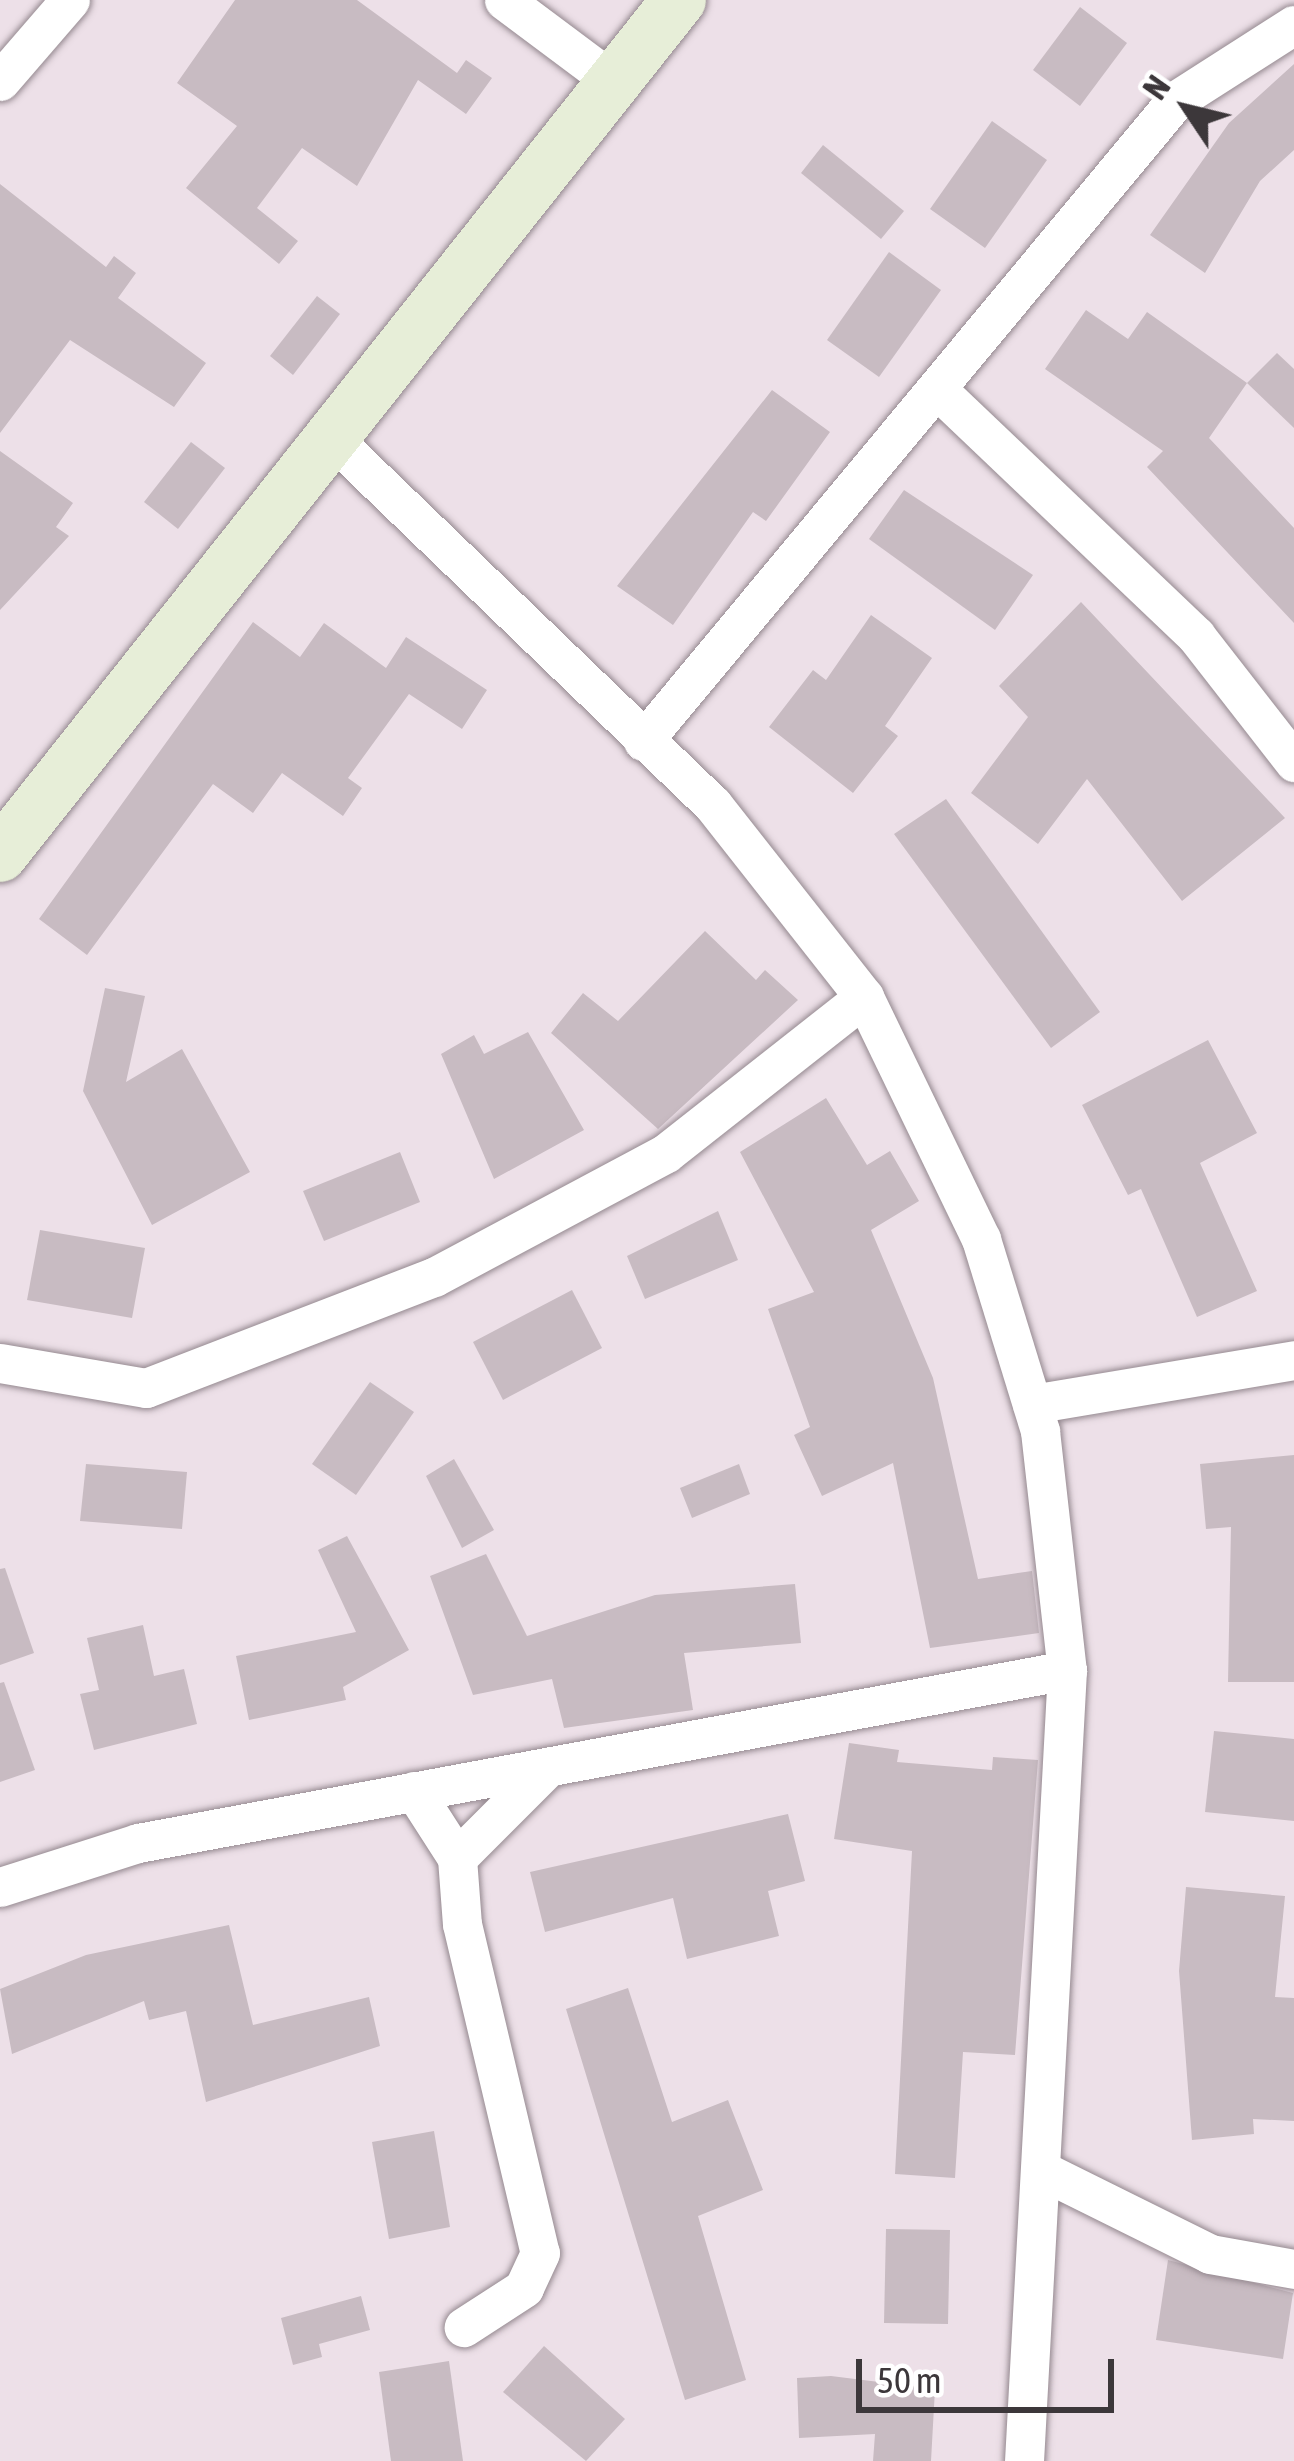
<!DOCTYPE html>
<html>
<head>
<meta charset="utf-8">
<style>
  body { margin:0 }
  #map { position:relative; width:1294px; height:2461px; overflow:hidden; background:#ede0e8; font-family:"Asap Condensed",sans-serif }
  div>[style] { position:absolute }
  .building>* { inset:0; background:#c8bbc2 }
  .roads { filter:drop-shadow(0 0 3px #958990) drop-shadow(0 0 3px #958990) }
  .street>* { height:39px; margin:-19.5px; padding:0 19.5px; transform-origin:19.5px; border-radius:19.5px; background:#fff }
  .secondary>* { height:54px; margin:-27px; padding:0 27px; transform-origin:27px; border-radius:27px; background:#e7eed8 }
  span { translate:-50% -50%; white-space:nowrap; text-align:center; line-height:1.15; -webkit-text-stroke:9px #fff; paint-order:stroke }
  .north { position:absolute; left:1126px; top:48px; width:120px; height:120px; -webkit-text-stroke:9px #fff; paint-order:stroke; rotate:305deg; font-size:33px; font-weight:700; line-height:48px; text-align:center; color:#3c373a }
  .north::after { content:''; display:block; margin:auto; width:42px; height:54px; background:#3c373a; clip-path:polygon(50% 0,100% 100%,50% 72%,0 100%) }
  .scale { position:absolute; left:856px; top:2359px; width:258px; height:54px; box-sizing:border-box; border:6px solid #3c373a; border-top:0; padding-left:15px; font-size:36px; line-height:42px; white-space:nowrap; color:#3c373a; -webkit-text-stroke:9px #fff; paint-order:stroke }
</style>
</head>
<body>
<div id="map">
  <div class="building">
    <div style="clip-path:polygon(235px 0,357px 0,457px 73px,466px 60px,492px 78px,466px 114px,418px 80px,357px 186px,302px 148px,257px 208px,298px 241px,279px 264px,186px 188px,237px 126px,177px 83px)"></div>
    <div style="clip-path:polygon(1080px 7px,1127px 43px,1080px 106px,1033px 70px)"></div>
    <div style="clip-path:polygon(1294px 64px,1294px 150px,1260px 181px,1205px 273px,1150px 235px,1229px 123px)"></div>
    <div style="clip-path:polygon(992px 121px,1047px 160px,985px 248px,930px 209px)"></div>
    <div style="clip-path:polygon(823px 145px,904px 211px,881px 239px,801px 173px)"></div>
    <div style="clip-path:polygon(0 184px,106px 267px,114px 256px,136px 273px,118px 298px,206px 363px,174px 407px,70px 340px,0 433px)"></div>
    <div style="clip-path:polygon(889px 252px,941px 290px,879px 377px,827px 340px)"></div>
    <div style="clip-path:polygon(317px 296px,340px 314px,293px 375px,270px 356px)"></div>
    <div style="clip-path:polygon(1086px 310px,1128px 339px,1147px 312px,1247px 383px,1209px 438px,1294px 528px,1294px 623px,1147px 467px,1163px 451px,1045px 369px)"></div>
    <div style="clip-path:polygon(1277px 353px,1294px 369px,1294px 428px,1247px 383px)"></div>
    <div style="clip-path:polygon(772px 390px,830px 432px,766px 521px,753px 512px,673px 625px,617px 586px)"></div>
    <div style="clip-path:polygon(191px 442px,225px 468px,178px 529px,144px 502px)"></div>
    <div style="clip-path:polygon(0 451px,73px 503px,56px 527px,69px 536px,0 610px)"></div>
    <div style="clip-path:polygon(904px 490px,1033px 575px,995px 630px,869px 539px)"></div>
    <div style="clip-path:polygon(1081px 602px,1285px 818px,1182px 901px,1087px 779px,1038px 844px,971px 793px,1028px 717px,999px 686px)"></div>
    <div style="clip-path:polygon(871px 615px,932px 658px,885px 726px,898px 736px,853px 793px,769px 727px,813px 670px,826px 680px)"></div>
    <div style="clip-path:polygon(253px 622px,300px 657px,324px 623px,386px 668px,406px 637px,487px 690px,462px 729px,409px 694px,348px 778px,362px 788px,343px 816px,282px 773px,253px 813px,213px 784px,87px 955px,39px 919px)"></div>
    <div style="clip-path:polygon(946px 799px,1100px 1012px,1051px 1048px,894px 834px)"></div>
    <div style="clip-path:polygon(705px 931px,756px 980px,765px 970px,798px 1000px,658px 1129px,551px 1033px,583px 993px,618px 1021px)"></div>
    <div style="clip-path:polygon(105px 988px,145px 996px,126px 1082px,182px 1049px,250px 1172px,152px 1225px,83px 1091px)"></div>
    <div style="clip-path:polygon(528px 1032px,584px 1130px,494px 1179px,441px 1054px,474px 1035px,484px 1054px)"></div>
    <div style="clip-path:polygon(1208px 1040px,1257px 1133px,1200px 1163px,1257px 1291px,1197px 1317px,1141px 1189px,1128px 1195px,1082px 1105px)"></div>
    <div style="clip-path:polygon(826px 1098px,867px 1165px,890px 1151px,919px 1201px,871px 1230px,933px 1378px,978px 1579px,1032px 1571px,1039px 1633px,930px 1648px,893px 1463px,822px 1496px,794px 1435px,810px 1427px,768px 1309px,814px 1292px,740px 1152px)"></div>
    <div style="clip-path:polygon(400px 1152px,420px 1202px,324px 1241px,303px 1191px)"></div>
    <div style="clip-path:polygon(718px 1211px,738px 1260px,645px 1299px,627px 1256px)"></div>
    <div style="clip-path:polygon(40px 1230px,145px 1248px,132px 1318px,27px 1300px)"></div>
    <div style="clip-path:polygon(572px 1290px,602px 1348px,503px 1400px,473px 1342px)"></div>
    <div style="clip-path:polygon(370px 1382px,414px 1412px,356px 1495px,312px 1464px)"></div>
    <div style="clip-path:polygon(1294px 1455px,1294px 1682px,1228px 1682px,1231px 1527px,1206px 1529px,1200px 1464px)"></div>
    <div style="clip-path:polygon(454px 1459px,494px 1530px,462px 1548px,426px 1476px)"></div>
    <div style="clip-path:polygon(86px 1464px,187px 1472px,182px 1529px,80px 1521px)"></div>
    <div style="clip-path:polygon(739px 1464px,750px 1494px,692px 1518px,680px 1488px)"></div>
    <div style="clip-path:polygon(347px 1536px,409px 1650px,343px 1687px,346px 1700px,249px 1720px,236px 1656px,356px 1632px,318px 1550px)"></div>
    <div style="clip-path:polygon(486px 1554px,527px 1636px,655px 1595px,795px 1584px,801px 1643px,684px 1653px,693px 1710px,564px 1728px,552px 1679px,473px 1695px,430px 1576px)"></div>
    <div style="clip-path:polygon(5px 1568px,34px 1653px,0 1665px,0 1569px)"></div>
    <div style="clip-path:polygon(143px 1625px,154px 1676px,184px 1669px,197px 1724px,94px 1750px,80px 1694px,99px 1690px,87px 1638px)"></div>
    <div style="clip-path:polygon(4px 1682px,35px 1770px,0 1782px,0 1683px)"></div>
    <div style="clip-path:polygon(1214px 1731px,1294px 1739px,1294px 1821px,1205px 1812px)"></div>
    <div style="clip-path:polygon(849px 1743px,899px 1750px,897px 1762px,992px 1770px,993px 1757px,1038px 1760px,1015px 2055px,963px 2052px,955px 2178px,895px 2174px,912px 1851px,834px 1839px)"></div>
    <div style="clip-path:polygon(788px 1814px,805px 1881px,768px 1891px,779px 1936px,687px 1959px,673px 1898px,545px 1932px,530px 1872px)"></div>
    <div style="clip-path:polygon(1186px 1887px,1285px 1896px,1275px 1997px,1294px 1998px,1294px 2121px,1253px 2119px,1254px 2134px,1192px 2140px,1179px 1971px)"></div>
    <div style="clip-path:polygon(229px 1925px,253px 2025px,369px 1997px,380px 2046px,206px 2102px,186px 2011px,149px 2020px,144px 2001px,12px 2054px,0 1989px,86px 1955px)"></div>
    <div style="clip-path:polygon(628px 1988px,672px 2122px,728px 2100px,763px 2190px,698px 2216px,746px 2380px,685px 2400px,566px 2009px)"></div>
    <div style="clip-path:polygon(434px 2131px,450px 2227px,389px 2239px,372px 2142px)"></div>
    <div style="clip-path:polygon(886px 2229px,950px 2230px,948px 2324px,884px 2323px)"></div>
    <div style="clip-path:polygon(1168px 2260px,1293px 2293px,1283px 2359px,1156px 2340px)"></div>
    <div style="clip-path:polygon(361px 2296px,370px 2330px,319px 2344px,322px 2357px,293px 2365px,281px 2318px)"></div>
    <div style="clip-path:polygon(544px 2346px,625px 2419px,586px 2461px,503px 2392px)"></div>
    <div style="clip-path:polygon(449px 2361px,463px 2461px,391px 2461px,379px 2372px)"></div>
    <div style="clip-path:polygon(831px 2376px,935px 2389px,931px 2461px,873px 2461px,875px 2434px,799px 2438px,797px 2378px)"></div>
  </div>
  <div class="roads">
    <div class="street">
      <div style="left:504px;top:0;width:139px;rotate:36.8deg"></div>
      <div style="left:0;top:81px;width:107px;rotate:-49.2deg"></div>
      <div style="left:941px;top:393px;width:352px;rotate:43.6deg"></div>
      <div style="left:1196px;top:636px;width:160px;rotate:52.1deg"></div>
      <div style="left:337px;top:443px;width:522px;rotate:43.91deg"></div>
      <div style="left:713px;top:805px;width:244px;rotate:51.8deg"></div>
      <div style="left:864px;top:997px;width:269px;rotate:64.2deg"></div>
      <div style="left:981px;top:1239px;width:201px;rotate:72.9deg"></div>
      <div style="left:1040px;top:1431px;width:241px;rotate:83.6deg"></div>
      <div style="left:1067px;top:1670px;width:792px;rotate:93.11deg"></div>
      <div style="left:643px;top:741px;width:832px;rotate:-50.26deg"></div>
      <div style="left:1175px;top:101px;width:141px;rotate:-32.6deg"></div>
      <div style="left:0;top:1363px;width:148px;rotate:9.7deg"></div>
      <div style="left:146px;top:1388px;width:309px;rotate:-21.1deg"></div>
      <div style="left:434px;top:1277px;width:263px;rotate:-28.1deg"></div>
      <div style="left:666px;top:1153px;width:252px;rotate:-38.2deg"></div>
      <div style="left:1032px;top:1404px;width:266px;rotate:-9.5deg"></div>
      <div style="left:414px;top:1791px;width:80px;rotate:57.3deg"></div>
      <div style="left:457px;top:1858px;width:66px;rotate:85.7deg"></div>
      <div style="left:462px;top:1924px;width:338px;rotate:76.7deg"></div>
      <div style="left:540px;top:2253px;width:38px;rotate:115deg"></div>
      <div style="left:524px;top:2288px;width:72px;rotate:147deg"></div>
      <div style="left:457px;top:1858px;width:129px;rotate:-45deg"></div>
      <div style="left:0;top:1887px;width:145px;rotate:-17.7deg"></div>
      <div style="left:138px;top:1843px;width:945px;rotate:-10.55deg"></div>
      <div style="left:1045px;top:2172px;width:184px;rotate:26.4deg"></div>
      <div style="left:1210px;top:2254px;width:85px;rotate:10.1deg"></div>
    </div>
    <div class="secondary">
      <div style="left:0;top:855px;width:1092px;rotate:-51.55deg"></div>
    </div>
  </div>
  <div class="north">N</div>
  <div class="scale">50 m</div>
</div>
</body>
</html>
